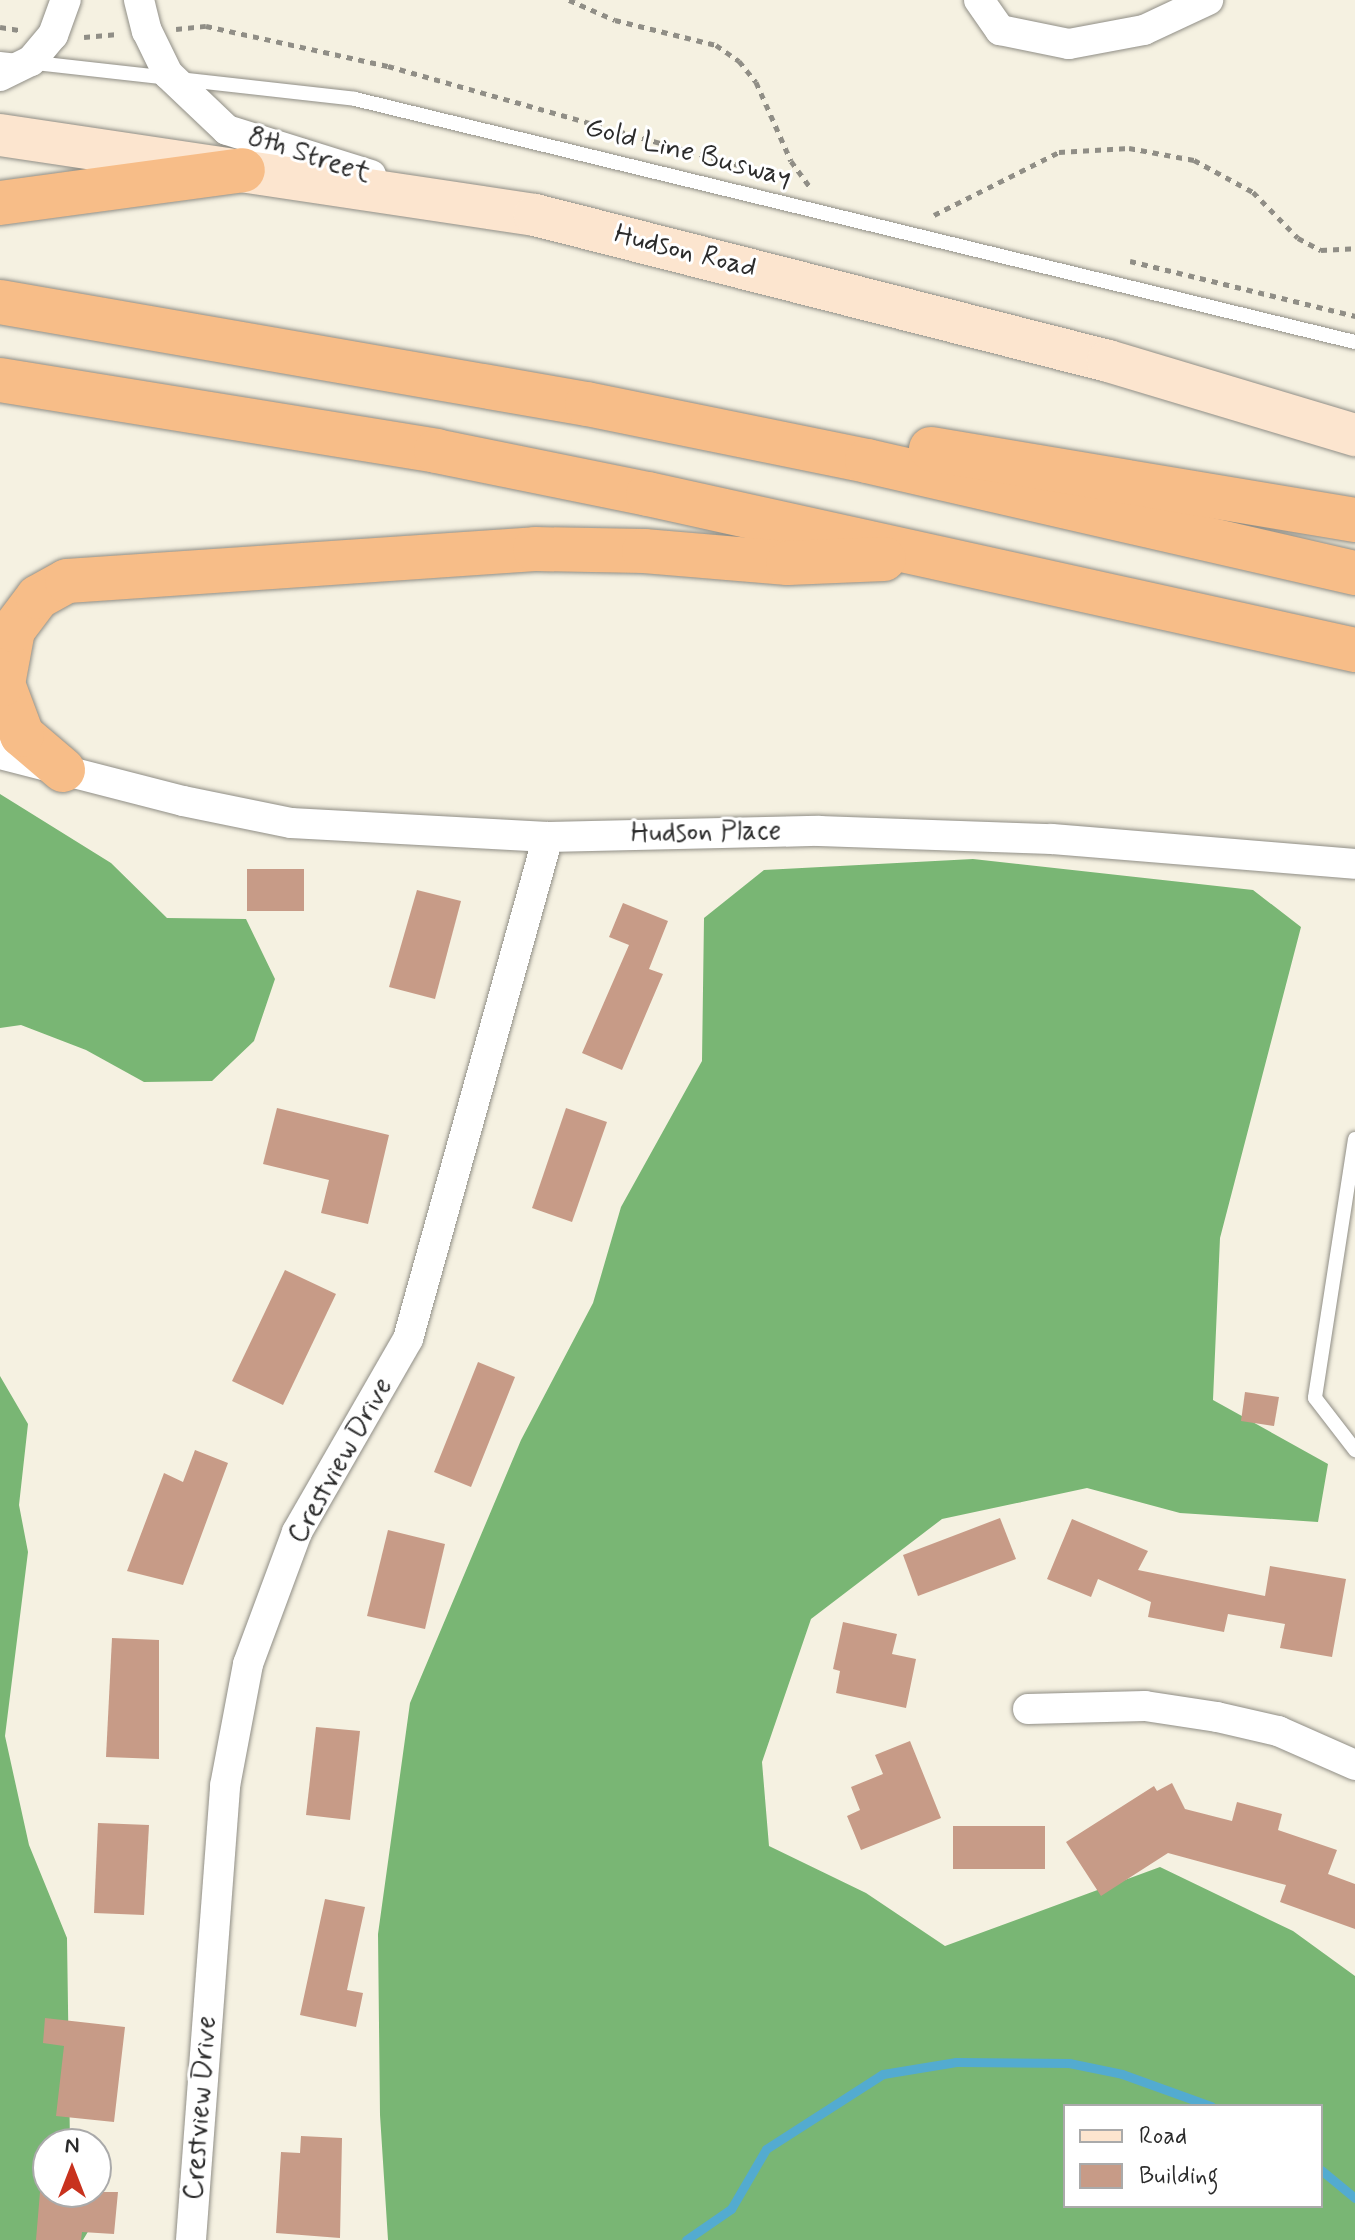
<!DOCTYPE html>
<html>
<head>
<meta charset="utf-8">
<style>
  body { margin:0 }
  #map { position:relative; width:1355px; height:2240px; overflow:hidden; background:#f5f1e1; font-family:Mynerve,sans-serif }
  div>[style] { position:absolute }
  .forest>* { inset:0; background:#79b674 }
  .stream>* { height:9px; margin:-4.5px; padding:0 4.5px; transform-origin:4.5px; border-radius:4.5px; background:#53abd0 }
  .building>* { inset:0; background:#c79b87 }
  .path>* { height:5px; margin-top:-2.5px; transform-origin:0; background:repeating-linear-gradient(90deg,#908e86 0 6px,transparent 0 12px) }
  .roads { filter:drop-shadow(0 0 2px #908e86) drop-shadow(0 0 2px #908e86) }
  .lane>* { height:14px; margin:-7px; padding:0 7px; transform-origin:7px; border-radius:7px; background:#fff }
  .street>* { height:30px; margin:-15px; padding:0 15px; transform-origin:15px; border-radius:15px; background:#fff }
  .secondary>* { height:42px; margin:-21px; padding:0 21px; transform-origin:21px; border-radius:21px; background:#fce5cf }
  .highway>* { height:44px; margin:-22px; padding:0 22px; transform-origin:22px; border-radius:22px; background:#f7bd88 }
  span { translate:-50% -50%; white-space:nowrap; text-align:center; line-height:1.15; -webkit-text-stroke:6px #fff; paint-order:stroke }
  .street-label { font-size:28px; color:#2b2b2b }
  .legend { position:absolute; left:1063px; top:2104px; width:260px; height:104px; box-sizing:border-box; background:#fff; border:2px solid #aaa; margin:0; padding:10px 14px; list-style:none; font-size:24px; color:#2b2b2b }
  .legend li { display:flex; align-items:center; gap:16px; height:40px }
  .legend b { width:40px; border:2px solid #aaa }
  .north { position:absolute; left:32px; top:2128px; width:80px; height:80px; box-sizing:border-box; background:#fff; border:2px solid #aaa; border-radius:50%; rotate:0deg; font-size:22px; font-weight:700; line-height:32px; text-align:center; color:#2b2b2b }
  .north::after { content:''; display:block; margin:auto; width:28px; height:36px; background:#c8321e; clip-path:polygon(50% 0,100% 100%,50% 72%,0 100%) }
</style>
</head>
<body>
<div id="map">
  <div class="forest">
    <div style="clip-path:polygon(0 794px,111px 863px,167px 918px,246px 919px,275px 979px,254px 1041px,212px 1081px,144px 1082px,86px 1050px,21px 1025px,0 1028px)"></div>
    <div style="clip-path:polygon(evenodd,973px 859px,1253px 890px,1301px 927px,1220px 1238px,1213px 1400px,1328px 1464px,1318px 1522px,1180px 1513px,1087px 1488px,942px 1519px,811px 1619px,762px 1762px,769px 1846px,866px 1893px,945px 1946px,1160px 1867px,1293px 1931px,1355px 1976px,1355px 2240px,388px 2240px,380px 2115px,378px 1934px,410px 1703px,521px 1440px,593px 1303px,621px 1207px,702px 1061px,704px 918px,764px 870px,973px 859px,1065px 2106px,1321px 2106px,1321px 2206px,1065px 2206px,1065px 2106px)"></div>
    <div style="clip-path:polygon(0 1376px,28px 1424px,19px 1505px,28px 1552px,5px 1736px,29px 1845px,67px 1938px,70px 2144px,48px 2144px,48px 2192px,92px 2225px,83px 2240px,0 2240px)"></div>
  </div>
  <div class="stream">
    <div style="left:1321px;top:2170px;width:44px;rotate:39.5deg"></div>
    <div style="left:686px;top:2240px;width:55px;rotate:-34.6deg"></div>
    <div style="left:731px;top:2209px;width:69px;rotate:-59.7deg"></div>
    <div style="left:766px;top:2149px;width:139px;rotate:-32.7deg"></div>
    <div style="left:883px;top:2074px;width:74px;rotate:-9.3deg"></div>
    <div style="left:956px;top:2062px;width:113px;rotate:0.5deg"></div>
    <div style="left:1069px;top:2063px;width:54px;rotate:11.7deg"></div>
    <div style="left:1122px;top:2074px;width:95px;rotate:19.8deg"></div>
  </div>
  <div class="building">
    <div style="clip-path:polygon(247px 869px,304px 869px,304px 911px,247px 911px)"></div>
    <div style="clip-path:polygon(417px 890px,461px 901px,435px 999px,389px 987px)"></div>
    <div style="clip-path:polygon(623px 903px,668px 921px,649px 969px,663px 974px,622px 1070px,582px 1053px,629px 945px,609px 937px)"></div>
    <div style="clip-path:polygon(277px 1108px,389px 1135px,368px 1224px,321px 1213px,329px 1180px,263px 1164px)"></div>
    <div style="clip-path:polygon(566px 1108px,607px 1122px,572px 1222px,532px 1208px)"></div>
    <div style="clip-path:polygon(285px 1270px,336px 1294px,283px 1405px,232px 1381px)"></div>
    <div style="clip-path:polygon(478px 1362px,515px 1377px,471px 1487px,434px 1472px)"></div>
    <div style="clip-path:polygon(1245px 1392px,1279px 1397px,1274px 1426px,1241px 1421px)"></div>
    <div style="clip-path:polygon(195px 1450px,228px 1463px,183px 1585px,127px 1571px,164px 1473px,183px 1482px)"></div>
    <div style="clip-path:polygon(1000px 1518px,1016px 1559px,918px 1596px,903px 1555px)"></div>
    <div style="clip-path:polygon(1072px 1519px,1148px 1551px,1138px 1570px,1265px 1596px,1270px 1566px,1346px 1579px,1332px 1657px,1280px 1648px,1285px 1624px,1228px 1614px,1224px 1632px,1148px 1617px,1151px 1602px,1098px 1579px,1091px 1597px,1047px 1579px)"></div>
    <div style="clip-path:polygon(388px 1530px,445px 1544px,425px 1629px,367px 1616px)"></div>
    <div style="clip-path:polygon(843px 1622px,897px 1634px,892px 1654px,916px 1659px,906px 1708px,836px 1693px,840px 1671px,833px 1669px)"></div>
    <div style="clip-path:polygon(112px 1638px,159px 1640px,159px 1759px,106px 1757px)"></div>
    <div style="clip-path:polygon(316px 1727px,360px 1731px,350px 1820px,306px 1815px)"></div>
    <div style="clip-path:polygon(910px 1741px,941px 1818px,861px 1850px,847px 1816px,860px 1810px,851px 1787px,883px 1774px,875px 1755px)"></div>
    <div style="clip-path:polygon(1172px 1783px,1185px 1809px,1232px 1821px,1237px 1802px,1282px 1814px,1278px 1830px,1337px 1850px,1328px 1874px,1355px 1884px,1355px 1929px,1280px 1902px,1286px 1885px,1168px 1853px,1101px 1896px,1066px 1842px,1154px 1786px,1157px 1791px)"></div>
    <div style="clip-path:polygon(98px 1823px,149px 1825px,144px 1915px,94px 1913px)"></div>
    <div style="clip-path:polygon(953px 1826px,1045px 1826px,1045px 1869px,953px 1869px)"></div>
    <div style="clip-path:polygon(325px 1899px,365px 1907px,347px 1990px,363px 1993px,356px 2027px,300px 2015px)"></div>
    <div style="clip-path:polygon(45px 2018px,125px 2027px,114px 2122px,56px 2116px,64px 2046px,43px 2043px)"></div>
    <div style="clip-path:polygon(301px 2136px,342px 2138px,340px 2238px,276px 2233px,281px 2152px,300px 2153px)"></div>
    <div style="clip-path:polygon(40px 2192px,118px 2192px,114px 2234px,82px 2232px,81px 2240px,36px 2240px)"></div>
  </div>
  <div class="path">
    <div style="left:569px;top:0;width:50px;rotate:23.5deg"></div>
    <div style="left:615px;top:20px;width:104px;rotate:13.9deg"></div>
    <div style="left:716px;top:45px;width:28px;rotate:35deg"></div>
    <div style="left:739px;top:61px;width:27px;rotate:51deg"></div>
    <div style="left:756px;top:82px;width:86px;rotate:66.1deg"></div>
    <div style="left:791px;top:161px;width:31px;rotate:54deg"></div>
    <div style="left:0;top:27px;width:19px;rotate:9deg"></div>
    <div style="left:176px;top:29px;width:30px;rotate:-6deg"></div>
    <div style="left:206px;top:26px;width:186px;rotate:12.4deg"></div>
    <div style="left:388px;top:66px;width:389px;rotate:15.8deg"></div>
    <div style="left:84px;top:37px;width:34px;rotate:-5deg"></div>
    <div style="left:934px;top:215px;width:140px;rotate:-26.7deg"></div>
    <div style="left:1059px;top:152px;width:70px;rotate:-3.3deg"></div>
    <div style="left:1129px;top:148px;width:66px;rotate:10.5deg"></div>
    <div style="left:1194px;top:160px;width:67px;rotate:28.5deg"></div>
    <div style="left:1253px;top:192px;width:64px;rotate:45.6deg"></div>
    <div style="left:1298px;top:238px;width:26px;rotate:28deg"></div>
    <div style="left:1321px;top:250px;width:34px;rotate:-3deg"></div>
    <div style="left:1130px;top:261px;width:232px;rotate:13.7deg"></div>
  </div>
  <div class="roads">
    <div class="lane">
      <div style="left:0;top:59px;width:357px;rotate:6.4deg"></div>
      <div style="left:355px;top:99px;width:1029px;rotate:13.66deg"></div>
      <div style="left:1355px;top:1139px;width:262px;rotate:98.8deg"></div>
      <div style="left:1315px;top:1398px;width:66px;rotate:52.4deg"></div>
    </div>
    <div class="street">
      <div style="left:139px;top:0;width:32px;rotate:76deg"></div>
      <div style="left:147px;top:31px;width:48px;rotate:64deg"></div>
      <div style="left:168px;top:74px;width:81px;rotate:43.5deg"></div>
      <div style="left:227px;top:130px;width:151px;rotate:17.4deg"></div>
      <div style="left:979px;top:0;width:37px;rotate:55deg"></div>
      <div style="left:1000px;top:30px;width:70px;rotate:11.5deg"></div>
      <div style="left:1069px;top:44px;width:76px;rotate:-10.6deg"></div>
      <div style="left:1144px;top:30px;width:71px;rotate:-25.1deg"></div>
      <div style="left:0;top:76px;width:34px;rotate:-26deg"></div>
      <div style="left:31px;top:61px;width:34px;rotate:-50deg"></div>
      <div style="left:53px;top:35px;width:37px;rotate:-70deg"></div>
      <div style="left:0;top:754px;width:189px;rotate:14.4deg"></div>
      <div style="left:183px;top:801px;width:110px;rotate:11.5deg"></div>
      <div style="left:291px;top:823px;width:257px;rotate:3.1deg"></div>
      <div style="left:548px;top:837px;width:271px;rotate:-1.3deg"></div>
      <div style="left:819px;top:831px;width:233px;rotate:2deg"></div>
      <div style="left:1052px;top:839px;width:304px;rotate:4.7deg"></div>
      <div style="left:1028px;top:1709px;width:117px;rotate:-1.5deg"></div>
      <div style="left:1145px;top:1706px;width:73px;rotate:8.7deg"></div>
      <div style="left:1217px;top:1717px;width:63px;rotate:12.9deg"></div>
      <div style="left:1278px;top:1731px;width:84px;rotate:23.8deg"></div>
      <div style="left:191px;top:2240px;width:455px;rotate:-85.7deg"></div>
      <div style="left:225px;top:1786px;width:124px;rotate:-79.3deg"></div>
      <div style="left:248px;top:1664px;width:141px;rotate:-69.6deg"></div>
      <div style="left:297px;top:1532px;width:223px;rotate:-60.1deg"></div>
      <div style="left:408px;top:1339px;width:521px;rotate:-74.42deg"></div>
    </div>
    <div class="secondary">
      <div style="left:0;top:135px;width:541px;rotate:8.5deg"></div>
      <div style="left:535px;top:215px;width:591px;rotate:14.29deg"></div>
      <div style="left:1108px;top:361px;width:258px;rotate:16.7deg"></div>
    </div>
    <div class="highway">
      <div style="left:0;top:203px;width:245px;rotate:-7.7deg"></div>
      <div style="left:0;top:302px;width:596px;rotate:9.86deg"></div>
      <div style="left:587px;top:404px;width:286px;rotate:11.5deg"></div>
      <div style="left:867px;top:461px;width:501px;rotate:12.93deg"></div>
      <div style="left:0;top:380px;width:442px;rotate:9.2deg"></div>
      <div style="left:436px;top:451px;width:216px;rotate:11.5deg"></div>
      <div style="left:648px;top:494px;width:724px;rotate:12.44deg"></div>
      <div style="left:931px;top:449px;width:430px;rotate:9.5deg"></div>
      <div style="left:63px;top:770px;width:54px;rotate:-139.5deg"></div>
      <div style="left:22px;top:735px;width:54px;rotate:-110.4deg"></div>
      <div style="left:3px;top:684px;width:55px;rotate:-79.5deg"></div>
      <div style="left:13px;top:630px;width:41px;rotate:-52.9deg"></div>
      <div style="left:38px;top:597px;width:33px;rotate:-29deg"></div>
      <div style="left:67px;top:581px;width:469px;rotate:-3.9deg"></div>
      <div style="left:535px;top:549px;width:109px;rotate:1.1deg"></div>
      <div style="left:644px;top:551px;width:144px;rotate:4.8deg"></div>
      <div style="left:788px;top:563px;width:96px;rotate:-2.4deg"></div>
    </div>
  </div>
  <div class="street-label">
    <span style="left:688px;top:153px;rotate:14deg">Gold Line Busway</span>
    <span style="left:309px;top:156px;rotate:18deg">8th Street</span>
    <span style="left:685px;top:252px;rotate:14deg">Hudson Road</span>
    <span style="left:706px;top:833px;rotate:-1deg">Hudson Place</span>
    <span style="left:341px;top:1461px;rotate:-61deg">Crestview Drive</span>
    <span style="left:201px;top:2108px;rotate:-86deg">Crestview Drive</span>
  </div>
  <ul class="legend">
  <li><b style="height:10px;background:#fce5cf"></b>Road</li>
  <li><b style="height:22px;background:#c79b87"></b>Building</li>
  </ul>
  <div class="north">N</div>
</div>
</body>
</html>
